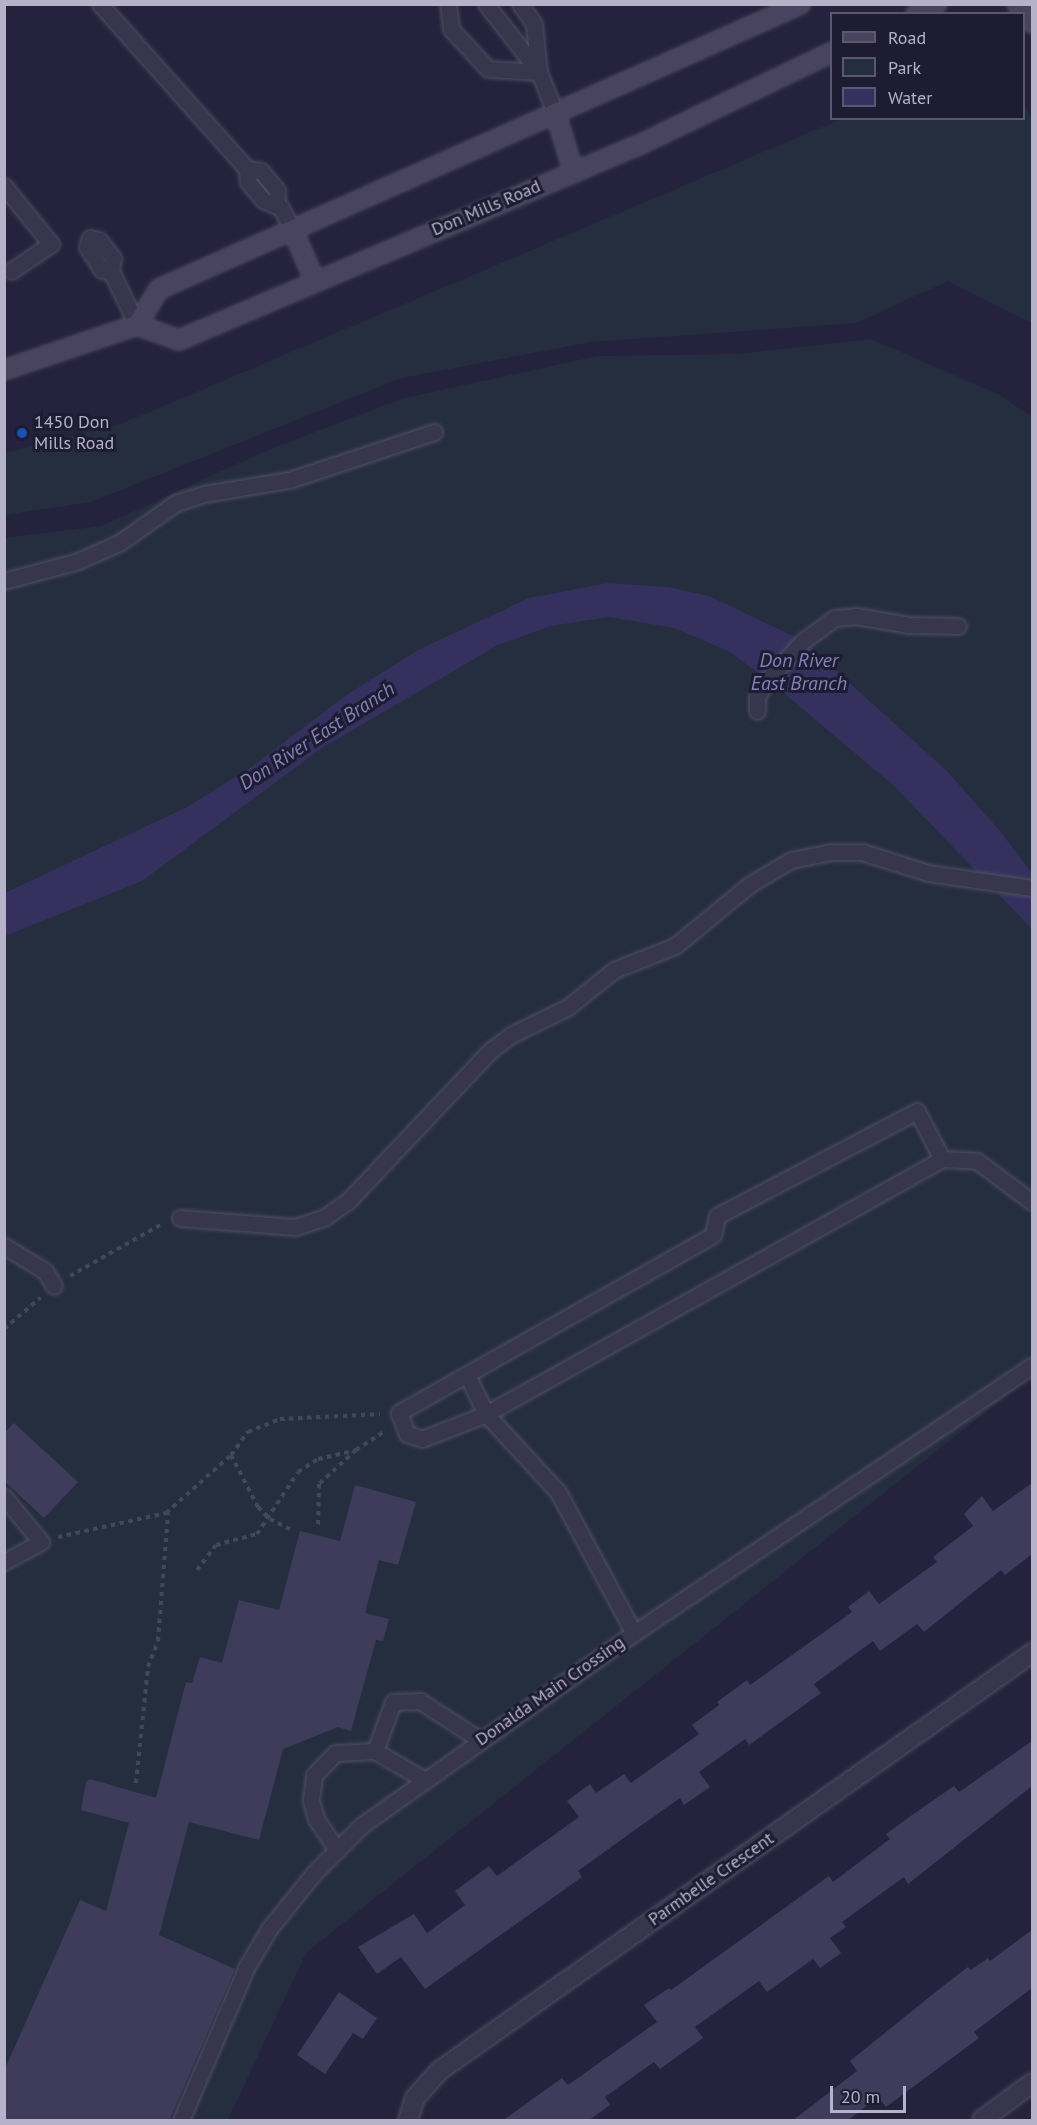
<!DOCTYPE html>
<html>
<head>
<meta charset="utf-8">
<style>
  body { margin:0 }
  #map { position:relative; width:1037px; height:2125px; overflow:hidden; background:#24223d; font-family:"PT Sans",sans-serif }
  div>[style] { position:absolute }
  .green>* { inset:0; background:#242e3e }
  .water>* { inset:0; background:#35305e }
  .building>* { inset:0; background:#3f3c5b }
  .path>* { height:4px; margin-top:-2px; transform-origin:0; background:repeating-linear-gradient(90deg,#3f4a58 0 4.5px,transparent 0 9px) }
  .roads { filter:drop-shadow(0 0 2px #514e65) drop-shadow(0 0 2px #514e65) }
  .service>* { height:15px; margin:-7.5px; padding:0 7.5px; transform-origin:7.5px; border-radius:7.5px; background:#38364d }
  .minor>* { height:18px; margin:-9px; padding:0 9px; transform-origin:9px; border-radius:9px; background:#38364d }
  .tertiary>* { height:18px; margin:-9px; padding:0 9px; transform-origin:9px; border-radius:9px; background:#38364d }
  .secondary>* { height:18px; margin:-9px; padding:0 9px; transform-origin:9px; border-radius:9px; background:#484460 }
  .dots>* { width:16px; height:16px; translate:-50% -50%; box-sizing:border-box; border:3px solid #1e1c32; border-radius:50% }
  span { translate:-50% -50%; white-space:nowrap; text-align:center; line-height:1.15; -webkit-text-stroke:6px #1e1c32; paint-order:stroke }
  .street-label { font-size:18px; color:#b5b2c9 }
  .poi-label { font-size:18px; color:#b5b2c9 }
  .left { translate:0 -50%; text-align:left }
  .water-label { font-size:20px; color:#8580b6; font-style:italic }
  .frame { position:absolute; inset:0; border:6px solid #b5b2c9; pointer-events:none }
  .legend { position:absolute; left:830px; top:12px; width:195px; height:108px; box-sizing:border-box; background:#1e1c32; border:2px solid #5a586e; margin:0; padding:8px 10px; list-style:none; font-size:18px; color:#b5b2c9 }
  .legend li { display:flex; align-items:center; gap:12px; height:30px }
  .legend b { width:30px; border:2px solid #5a586e }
  .scale { position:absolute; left:830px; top:2086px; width:76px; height:27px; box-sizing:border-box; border:3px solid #b5b2c9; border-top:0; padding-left:8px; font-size:18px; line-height:21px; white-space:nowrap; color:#b5b2c9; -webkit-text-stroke:4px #1e1c32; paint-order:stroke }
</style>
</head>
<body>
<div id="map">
  <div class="green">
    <div style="clip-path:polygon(1024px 105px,1032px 118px,1032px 323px,948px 281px,857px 323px,591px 342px,402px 378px,91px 502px,5px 515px,5px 453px,123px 423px,841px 119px,1024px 118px)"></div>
    <div style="clip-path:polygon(871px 339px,1000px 395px,1032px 417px,1032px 1375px,306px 1953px,228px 2120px,5px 2120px,4px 538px,102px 526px,256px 455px,400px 399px,597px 356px,738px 354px)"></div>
  </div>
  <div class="water">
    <div style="clip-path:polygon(607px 583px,668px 587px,709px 596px,803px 641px,947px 771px,1000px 831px,1032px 873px,1032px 929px,893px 785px,767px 679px,728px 651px,674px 628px,609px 617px,551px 626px,498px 645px,322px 748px,142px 881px,5px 936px,5px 893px,187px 807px,250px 768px,345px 696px,418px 650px,529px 598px)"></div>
  </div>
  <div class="building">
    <div style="clip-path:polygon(14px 1423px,78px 1482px,44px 1518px,4px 1481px,4px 1433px)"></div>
    <div style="clip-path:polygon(1032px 1483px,1032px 1554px,1005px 1575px,1001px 1570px,924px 1632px,917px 1624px,880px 1651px,873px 1641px,814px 1684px,821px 1693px,749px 1745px,745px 1739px,699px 1772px,710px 1787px,684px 1805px,680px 1798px,632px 1832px,578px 1871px,582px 1877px,425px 1989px,401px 1957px,377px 1974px,358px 1947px,414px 1914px,427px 1933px,465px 1905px,455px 1891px,489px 1866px,497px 1876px,579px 1817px,567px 1801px,590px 1784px,596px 1793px,624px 1774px,631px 1783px,699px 1734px,692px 1725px,719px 1705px,717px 1702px,747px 1680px,750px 1685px,852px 1612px,848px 1607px,869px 1591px,879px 1604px,937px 1562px,933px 1557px,973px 1526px,964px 1514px,982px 1496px,993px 1511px)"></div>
    <div style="clip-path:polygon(355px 1485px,416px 1502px,398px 1565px,379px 1560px,365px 1613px,389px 1619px,383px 1641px,376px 1640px,351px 1731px,338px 1727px,283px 1749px,259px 1840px,189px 1822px,159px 1935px,235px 1969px,169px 2121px,4px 2121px,4px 2071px,80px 1900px,106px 1911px,129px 1823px,81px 1810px,86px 1782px,90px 1779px,156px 1798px,186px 1682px,192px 1683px,200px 1657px,222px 1663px,239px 1600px,279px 1610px,300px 1531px,340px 1541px)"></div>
    <div style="clip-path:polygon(1032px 1741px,1032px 1786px,908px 1884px,904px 1877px,842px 1922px,846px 1927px,830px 1938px,841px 1953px,820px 1968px,813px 1959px,767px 1992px,759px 1981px,695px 2027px,703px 2038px,660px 2069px,654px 2062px,605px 2097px,610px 2105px,588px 2121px,502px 2121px,562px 2078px,568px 2085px,657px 2022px,644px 2005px,669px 1988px,671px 1990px,829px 1876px,833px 1882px,890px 1839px,886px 1834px,912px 1815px,954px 1786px,959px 1792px)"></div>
    <div style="clip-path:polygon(1032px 1930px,1032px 1988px,974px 2032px,979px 2038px,886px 2107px,878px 2097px,847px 2121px,792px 2121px,857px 2071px,850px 2061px,938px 1990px,968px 1967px,971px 1970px,988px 1958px,990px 1961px)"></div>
    <div style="clip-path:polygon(339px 1992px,377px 2018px,363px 2039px,353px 2033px,325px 2074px,297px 2055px)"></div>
  </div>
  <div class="path">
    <div style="left:70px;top:1276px;width:106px;rotate:-29.5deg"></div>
    <div style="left:4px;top:1329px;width:48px;rotate:-40.7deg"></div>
    <div style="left:356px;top:1450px;width:35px;rotate:-33deg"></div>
    <div style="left:231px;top:1455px;width:59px;rotate:62.6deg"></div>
    <div style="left:258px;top:1507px;width:17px;rotate:45deg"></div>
    <div style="left:270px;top:1519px;width:27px;rotate:27deg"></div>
    <div style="left:58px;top:1537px;width:111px;rotate:-12.5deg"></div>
    <div style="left:166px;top:1513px;width:87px;rotate:-41.7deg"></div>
    <div style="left:231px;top:1455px;width:29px;rotate:-54deg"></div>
    <div style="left:248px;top:1432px;width:35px;rotate:-22deg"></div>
    <div style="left:280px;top:1419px;width:100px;rotate:-2.9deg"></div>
    <div style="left:197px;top:1570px;width:31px;rotate:-53deg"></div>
    <div style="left:216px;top:1545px;width:42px;rotate:-15deg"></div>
    <div style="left:257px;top:1534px;width:74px;rotate:-56.5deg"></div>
    <div style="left:298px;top:1472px;width:24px;rotate:-33deg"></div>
    <div style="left:318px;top:1459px;width:39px;rotate:-13deg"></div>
    <div style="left:356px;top:1450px;width:50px;rotate:137.4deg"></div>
    <div style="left:319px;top:1484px;width:41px;rotate:91.4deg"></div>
    <div style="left:136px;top:1783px;width:117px;rotate:-84.1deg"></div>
    <div style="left:148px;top:1667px;width:28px;rotate:-69deg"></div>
    <div style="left:158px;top:1641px;width:128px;rotate:-85.5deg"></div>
  </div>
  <div class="roads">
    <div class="service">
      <div style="left:100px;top:4px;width:221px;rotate:48.3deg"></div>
      <div style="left:247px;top:169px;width:13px;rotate:86deg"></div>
      <div style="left:248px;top:182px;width:23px;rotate:50deg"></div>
      <div style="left:263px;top:200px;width:20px;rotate:24deg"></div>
      <div style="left:281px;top:208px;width:26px;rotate:62deg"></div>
      <div style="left:448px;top:4px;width:25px;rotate:83deg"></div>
      <div style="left:451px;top:29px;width:54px;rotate:47.2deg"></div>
      <div style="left:488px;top:69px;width:51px;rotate:3.4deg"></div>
      <div style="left:486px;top:4px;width:86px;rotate:52.1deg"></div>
      <div style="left:539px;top:72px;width:46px;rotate:68.4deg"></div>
      <div style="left:520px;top:4px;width:24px;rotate:55deg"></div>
      <div style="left:534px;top:24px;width:48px;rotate:84.1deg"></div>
      <div style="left:247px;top:169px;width:14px;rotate:8deg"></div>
      <div style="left:261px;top:171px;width:25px;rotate:50deg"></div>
      <div style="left:277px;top:190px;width:13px;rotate:90deg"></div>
      <div style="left:4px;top:186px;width:75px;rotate:51deg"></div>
      <div style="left:51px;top:244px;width:48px;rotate:146deg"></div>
      <div style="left:111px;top:271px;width:9px;rotate:-174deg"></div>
      <div style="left:102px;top:270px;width:27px;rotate:-123deg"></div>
      <div style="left:87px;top:247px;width:9px;rotate:-72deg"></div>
      <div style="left:90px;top:238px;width:9px;rotate:13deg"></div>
      <div style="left:99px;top:240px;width:23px;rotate:52deg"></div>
      <div style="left:113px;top:258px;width:13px;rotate:99deg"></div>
      <div style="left:111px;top:271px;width:60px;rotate:64.3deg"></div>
      <div style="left:4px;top:581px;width:77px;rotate:-15.1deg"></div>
      <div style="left:78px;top:561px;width:45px;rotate:-23.7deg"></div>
      <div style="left:119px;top:543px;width:70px;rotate:-35.1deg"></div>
      <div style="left:176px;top:503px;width:29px;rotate:-18deg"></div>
      <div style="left:204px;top:494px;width:86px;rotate:-9.4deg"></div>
      <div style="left:289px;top:480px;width:153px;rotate:-18.3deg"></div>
      <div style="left:757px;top:711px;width:14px;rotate:-90deg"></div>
      <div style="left:757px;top:697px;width:20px;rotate:-60deg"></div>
      <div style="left:767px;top:680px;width:53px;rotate:-47.3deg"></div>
      <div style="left:803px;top:641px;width:39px;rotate:-36deg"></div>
      <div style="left:835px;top:618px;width:21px;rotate:-5deg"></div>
      <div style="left:856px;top:616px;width:54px;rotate:9.6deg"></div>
      <div style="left:909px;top:625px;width:49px;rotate:1.2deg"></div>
      <div style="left:942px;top:1159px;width:54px;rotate:-117.5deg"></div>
      <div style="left:917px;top:1111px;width:226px;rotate:152.3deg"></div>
      <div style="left:717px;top:1216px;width:19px;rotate:102deg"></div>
      <div style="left:713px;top:1235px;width:361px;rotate:150.5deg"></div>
      <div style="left:399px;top:1413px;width:22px;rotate:69deg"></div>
      <div style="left:407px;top:1434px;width:16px;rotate:18deg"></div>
      <div style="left:422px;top:1439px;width:69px;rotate:-21.3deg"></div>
      <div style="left:486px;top:1414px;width:522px;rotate:-29.21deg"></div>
      <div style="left:942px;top:1159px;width:35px;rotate:3deg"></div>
      <div style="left:977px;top:1161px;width:69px;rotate:36.7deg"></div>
      <div style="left:180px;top:1218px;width:115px;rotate:4.5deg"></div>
      <div style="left:295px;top:1227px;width:32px;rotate:-18deg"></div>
      <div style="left:325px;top:1217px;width:28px;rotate:-35deg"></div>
      <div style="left:348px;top:1201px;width:208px;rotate:-46.6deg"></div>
      <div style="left:491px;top:1050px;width:25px;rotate:-37deg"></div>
      <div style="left:511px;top:1035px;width:64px;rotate:-26.2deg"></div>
      <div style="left:568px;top:1007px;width:59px;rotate:-38.8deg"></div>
      <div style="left:614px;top:970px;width:66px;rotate:-21.5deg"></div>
      <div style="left:675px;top:946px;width:96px;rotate:-39.5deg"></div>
      <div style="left:749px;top:885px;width:49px;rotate:-30.8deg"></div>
      <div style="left:791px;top:860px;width:42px;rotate:-11deg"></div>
      <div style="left:832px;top:852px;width:30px"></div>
      <div style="left:862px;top:852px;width:69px;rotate:17.7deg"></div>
      <div style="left:928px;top:873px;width:105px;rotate:8.2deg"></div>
      <div style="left:4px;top:1246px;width:48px;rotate:31.4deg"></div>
      <div style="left:45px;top:1271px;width:17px;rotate:59deg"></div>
      <div style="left:467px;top:1375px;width:43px;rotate:64deg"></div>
      <div style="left:486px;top:1414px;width:106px;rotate:47.3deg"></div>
      <div style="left:558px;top:1492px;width:160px;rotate:61.7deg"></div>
      <div style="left:4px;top:1497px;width:58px;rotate:50.6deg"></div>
      <div style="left:41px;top:1542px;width:42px;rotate:151.6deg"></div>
      <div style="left:423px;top:1779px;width:56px;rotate:-149.7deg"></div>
      <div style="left:375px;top:1751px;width:52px;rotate:-69.8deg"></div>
      <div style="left:393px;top:1702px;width:27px;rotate:-2deg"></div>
      <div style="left:420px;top:1701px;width:72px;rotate:33deg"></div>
      <div style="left:337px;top:1850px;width:37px;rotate:-124deg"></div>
      <div style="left:316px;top:1819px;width:20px;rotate:-105deg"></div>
      <div style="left:311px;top:1800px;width:25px;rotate:-83deg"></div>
      <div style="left:314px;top:1775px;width:30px;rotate:-46deg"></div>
      <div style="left:335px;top:1753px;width:40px;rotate:-2.9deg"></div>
      <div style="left:181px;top:2120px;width:165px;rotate:-66.8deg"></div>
      <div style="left:246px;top:1968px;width:45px;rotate:-59.5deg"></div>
      <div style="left:269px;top:1929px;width:72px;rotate:-51.2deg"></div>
      <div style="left:314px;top:1873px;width:68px;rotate:-45deg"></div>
      <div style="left:362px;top:1825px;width:333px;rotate:-35.2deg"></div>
      <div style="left:634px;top:1633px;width:479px;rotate:-33.9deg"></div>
    </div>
    <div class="minor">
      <div style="left:408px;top:2120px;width:23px;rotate:-72deg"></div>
      <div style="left:415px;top:2098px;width:36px;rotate:-48deg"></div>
      <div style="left:439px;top:2071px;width:726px;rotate:-35.18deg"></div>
    </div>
    <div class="tertiary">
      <div style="left:982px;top:2120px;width:62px;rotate:-36.5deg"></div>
    </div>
    <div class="secondary">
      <div style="left:1017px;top:4px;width:24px;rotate:52deg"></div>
      <div style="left:916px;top:14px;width:23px;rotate:-25deg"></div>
      <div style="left:556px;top:115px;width:58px;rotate:72.8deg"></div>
      <div style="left:293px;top:231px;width:55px;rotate:66.3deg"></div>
      <div style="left:137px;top:325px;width:45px;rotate:19.7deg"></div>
      <div style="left:179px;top:340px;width:497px;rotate:-23deg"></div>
      <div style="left:637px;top:146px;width:216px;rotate:-25.7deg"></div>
      <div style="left:4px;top:370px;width:140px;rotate:-18.7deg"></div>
      <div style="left:137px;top:325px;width:42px;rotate:-58.6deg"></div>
      <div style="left:159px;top:289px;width:702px;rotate:-23.94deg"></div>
    </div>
  </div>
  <div class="dots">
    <div style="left:22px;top:433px;background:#1a4fb4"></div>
  </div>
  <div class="street-label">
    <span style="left:486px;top:208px;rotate:-23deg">Don Mills Road</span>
    <span style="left:550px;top:1691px;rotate:-35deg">Donalda Main Crossing</span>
    <span style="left:711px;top:1879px;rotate:-35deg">Parmbelle Crescent</span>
  </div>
  <div class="poi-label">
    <span class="left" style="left:34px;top:433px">1450 Don<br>Mills Road</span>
  </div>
  <div class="water-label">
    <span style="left:799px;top:672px">Don River<br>East Branch</span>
    <span style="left:317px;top:736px;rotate:-33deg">Don River East Branch</span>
  </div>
  <div class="frame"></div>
  <ul class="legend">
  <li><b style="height:8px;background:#484460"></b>Road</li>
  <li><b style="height:16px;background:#242e3e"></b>Park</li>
  <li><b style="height:16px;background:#35305e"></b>Water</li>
  </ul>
  <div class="scale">20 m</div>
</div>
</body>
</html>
